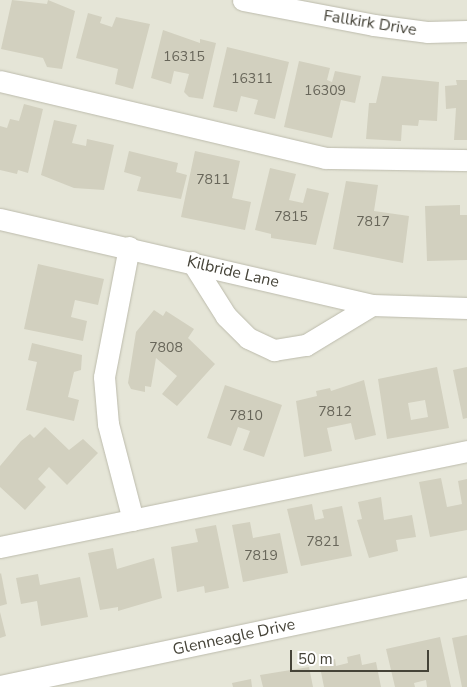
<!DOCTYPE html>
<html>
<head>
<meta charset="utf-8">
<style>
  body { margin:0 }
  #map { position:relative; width:467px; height:687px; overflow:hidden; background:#f2f2e9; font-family:"Nunito Sans",sans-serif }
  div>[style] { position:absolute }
  .residential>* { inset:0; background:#e5e5d7 }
  .building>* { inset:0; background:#d2d0bf }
  .roads { filter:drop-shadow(0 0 1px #bcbbac) drop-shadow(0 0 1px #bcbbac) }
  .minor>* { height:21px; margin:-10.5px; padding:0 10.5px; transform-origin:10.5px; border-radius:10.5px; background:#fff }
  span { translate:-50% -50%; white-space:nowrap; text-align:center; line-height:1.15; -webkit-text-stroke:4px #fff; paint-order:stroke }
  .number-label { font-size:14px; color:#68665a }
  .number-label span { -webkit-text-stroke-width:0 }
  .street-label { font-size:16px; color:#454338 }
  .scale { position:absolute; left:290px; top:650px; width:139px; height:22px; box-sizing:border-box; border:2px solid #454338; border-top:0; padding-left:6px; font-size:15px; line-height:18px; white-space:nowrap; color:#454338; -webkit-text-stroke:4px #fff; paint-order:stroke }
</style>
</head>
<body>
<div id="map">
  <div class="residential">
    <div style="clip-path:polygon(0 0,467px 0,467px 687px,0 687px)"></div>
  </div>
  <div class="building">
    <div style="clip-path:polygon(12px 0,47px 4px,48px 0,75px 11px,62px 69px,47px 67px,43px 58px,1px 49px)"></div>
    <div style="clip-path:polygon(88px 13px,102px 17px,100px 23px,112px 27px,116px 17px,150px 24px,133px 89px,115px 84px,118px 69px,76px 58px)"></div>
    <div style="clip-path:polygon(163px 30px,200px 43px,200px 39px,216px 43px,203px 99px,189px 97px,184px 92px,189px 74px,174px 71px,171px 84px,151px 78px)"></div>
    <div style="clip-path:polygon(227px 47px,289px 62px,275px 119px,254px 114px,258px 100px,241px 96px,237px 112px,213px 107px)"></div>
    <div style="clip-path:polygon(299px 61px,330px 68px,327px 80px,332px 82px,335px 71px,361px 76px,355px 103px,341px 100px,332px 138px,284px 127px)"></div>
    <div style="clip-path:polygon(382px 76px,439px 82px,437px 121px,419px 120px,418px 126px,402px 125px,401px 141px,366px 139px,369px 103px,376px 103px)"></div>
    <div style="clip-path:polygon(456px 80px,467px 80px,467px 140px,454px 140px,456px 108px,446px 109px,445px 86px,457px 85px)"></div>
    <div style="clip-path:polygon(24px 104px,43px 109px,28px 173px,18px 170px,17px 174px,0 170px,0 126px,7px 128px,10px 119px,19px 121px)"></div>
    <div style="clip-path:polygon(54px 120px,77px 125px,72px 143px,86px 146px,87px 139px,114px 145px,104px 190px,74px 188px,41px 175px)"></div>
    <div style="clip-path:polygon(129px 151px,178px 163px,176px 172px,187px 175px,181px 199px,137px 191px,141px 177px,124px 172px)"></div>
    <div style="clip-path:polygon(195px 151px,240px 161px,232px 198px,251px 202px,245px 230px,181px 217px)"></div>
    <div style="clip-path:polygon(270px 168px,296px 174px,289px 200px,303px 203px,307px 188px,329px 193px,316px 245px,271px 238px,271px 234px,255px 230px)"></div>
    <div style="clip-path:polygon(346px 181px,378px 185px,374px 211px,409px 216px,403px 263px,333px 249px)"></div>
    <div style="clip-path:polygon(460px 205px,460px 215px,467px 215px,467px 260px,427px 261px,425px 206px)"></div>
    <div style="clip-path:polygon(38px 264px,104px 279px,98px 305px,75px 300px,71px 317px,87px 321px,83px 341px,24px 329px)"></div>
    <div style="clip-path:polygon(154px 310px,163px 316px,166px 311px,194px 329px,188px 338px,215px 364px,177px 406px,162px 394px,177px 376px,156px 358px,151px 387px,145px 386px,145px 392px,131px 389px,128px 383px,136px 332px)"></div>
    <div style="clip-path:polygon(32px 343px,82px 355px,81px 370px,74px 372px,68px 397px,79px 400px,74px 421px,26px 410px,37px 362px,28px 360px)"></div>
    <div style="clip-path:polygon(evenodd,437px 367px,449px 428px,387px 439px,378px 379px,437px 367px,425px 400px,428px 417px,411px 420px,408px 403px,425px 400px)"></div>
    <div style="clip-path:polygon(467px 367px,467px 418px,463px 419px,453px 370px)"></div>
    <div style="clip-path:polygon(364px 380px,376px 435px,355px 440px,351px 423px,327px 428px,332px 451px,304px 457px,296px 401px,317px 396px,316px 391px,330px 388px,331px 391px)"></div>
    <div style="clip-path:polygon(225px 385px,282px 405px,264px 457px,243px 450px,250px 431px,238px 427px,231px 446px,207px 438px)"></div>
    <div style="clip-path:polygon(45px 427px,69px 450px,83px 439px,98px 453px,67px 485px,49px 467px,38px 479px,46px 487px,25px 510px,0 487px,0 466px,21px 441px,30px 434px,34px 438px)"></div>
    <div style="clip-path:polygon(441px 478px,447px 507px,462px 504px,458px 481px,467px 479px,467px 530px,430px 537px,419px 482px)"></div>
    <div style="clip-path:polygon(381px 497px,384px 520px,412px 515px,416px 537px,396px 540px,398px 551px,369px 558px,357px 520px,362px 519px,358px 502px)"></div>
    <div style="clip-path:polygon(312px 504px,315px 520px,324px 518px,322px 510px,342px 506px,352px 556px,301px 566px,287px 509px)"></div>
    <div style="clip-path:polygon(250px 522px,253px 538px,280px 533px,288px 573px,243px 582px,232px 525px)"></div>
    <div style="clip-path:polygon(216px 525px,229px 588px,205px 593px,204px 586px,177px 592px,171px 547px,198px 542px,195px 529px)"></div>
    <div style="clip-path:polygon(113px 548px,117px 569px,154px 558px,162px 598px,118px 611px,118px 607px,100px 610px,88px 553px)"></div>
    <div style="clip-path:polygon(1px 573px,7px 604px,0 606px,0 574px)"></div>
    <div style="clip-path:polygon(38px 574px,40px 585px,80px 577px,88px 617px,41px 626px,37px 601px,21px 604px,16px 578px)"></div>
    <div style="clip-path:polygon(0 612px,6px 636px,0 638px)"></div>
    <div style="clip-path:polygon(467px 635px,467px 687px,462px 687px,452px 638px)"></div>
    <div style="clip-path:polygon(440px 637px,451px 687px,427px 687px,426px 680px,414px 683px,415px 687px,395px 687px,386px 649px)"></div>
    <div style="clip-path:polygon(360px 654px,362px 665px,376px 662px,381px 687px,324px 687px,319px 662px,335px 659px,336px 666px,348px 663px,347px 657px)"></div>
    <div style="clip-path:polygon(309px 667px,313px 687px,263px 687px,260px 675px)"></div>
    <div style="clip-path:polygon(251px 679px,252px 687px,233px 687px,232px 683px)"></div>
  </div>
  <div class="roads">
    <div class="minor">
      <div style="left:243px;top:0;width:133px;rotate:10.8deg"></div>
      <div style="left:374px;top:25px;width:53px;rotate:7.5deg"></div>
      <div style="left:427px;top:32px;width:40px;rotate:-1.4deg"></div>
      <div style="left:0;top:81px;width:334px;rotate:13.3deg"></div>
      <div style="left:325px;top:158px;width:142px;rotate:0.8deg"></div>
      <div style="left:0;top:219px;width:382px;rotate:13deg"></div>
      <div style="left:372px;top:305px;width:95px;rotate:1.8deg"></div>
      <div style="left:129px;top:247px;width:132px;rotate:100.9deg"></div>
      <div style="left:104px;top:377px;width:47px;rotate:85.1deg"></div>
      <div style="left:108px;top:424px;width:99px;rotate:75.4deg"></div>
      <div style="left:192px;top:262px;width:64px;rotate:57.8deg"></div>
      <div style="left:226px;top:316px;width:31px;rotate:45deg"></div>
      <div style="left:248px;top:338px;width:29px;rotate:25deg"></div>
      <div style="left:274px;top:350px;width:32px;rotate:-9deg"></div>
      <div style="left:306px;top:345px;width:77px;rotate:-31.2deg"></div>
      <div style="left:0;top:547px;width:477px;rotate:-11.6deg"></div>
      <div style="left:0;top:686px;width:477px;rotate:-11.9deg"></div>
    </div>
  </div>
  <div class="number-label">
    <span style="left:184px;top:57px">16315</span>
    <span style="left:252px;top:79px">16311</span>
    <span style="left:325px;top:91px">16309</span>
    <span style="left:213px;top:180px">7811</span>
    <span style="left:291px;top:217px">7815</span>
    <span style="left:373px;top:222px">7817</span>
    <span style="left:166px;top:348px">7808</span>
    <span style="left:335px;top:412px">7812</span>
    <span style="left:246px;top:416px">7810</span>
    <span style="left:323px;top:542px">7821</span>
    <span style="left:261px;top:556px">7819</span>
  </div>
  <div class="street-label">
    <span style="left:370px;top:23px;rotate:9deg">Fallkirk Drive</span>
    <span style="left:233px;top:272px;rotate:13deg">Kilbride Lane</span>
    <span style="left:234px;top:637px;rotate:-12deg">Glenneagle Drive</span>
  </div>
  <div class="scale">50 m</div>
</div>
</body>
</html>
